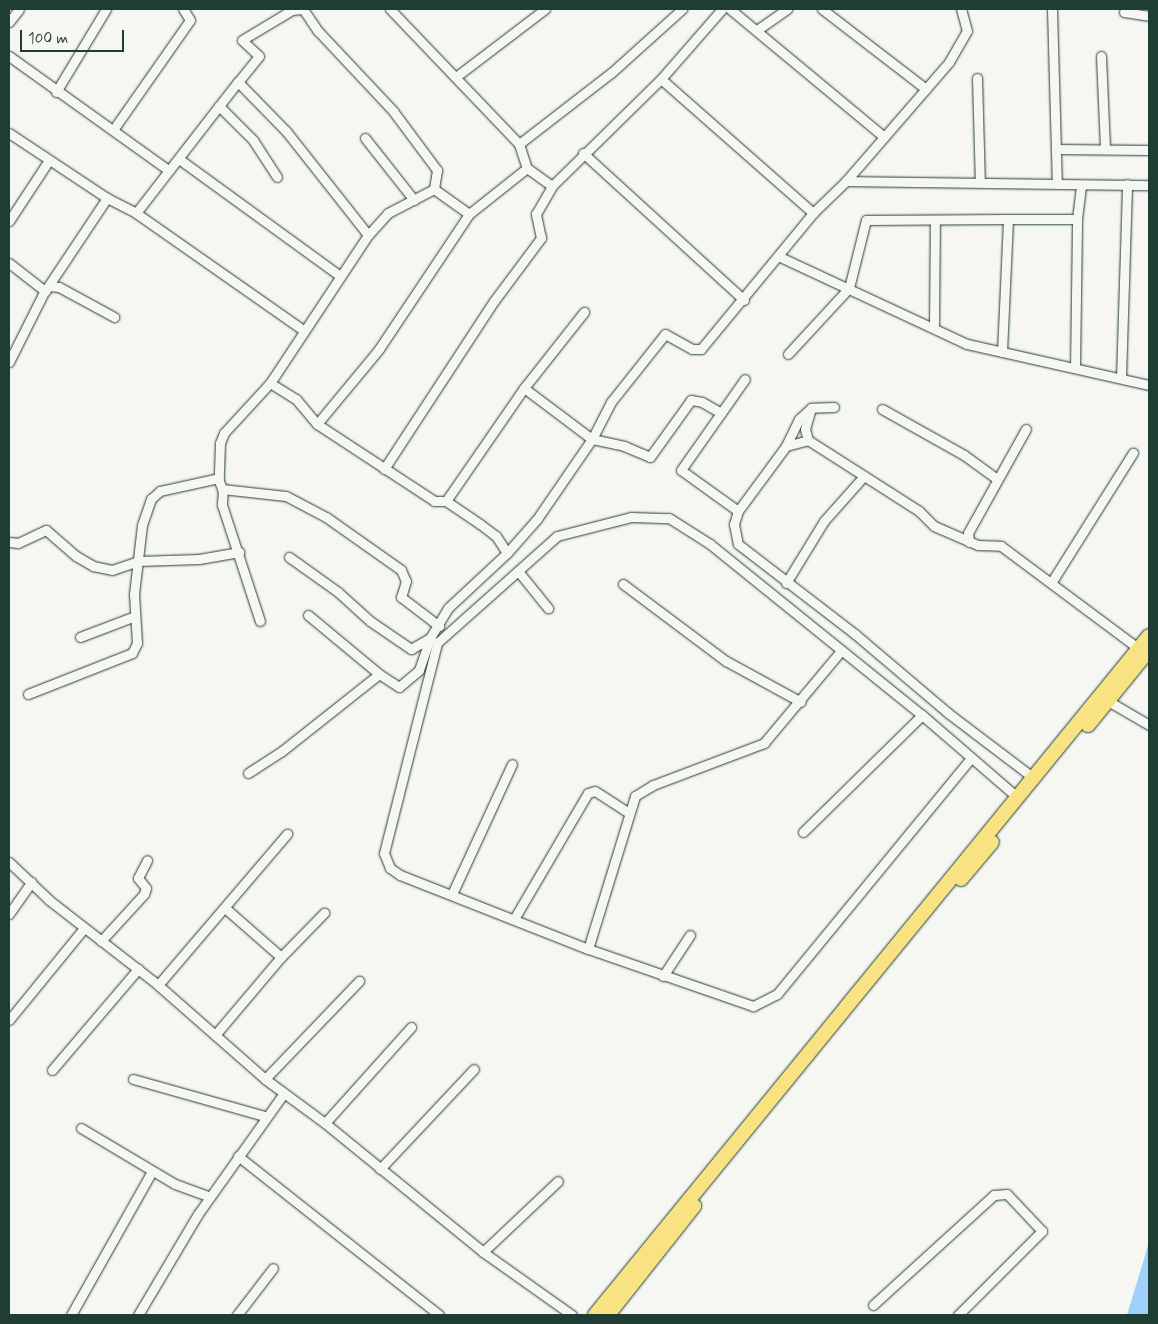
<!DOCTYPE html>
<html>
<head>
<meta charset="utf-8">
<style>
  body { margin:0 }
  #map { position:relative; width:1158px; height:1324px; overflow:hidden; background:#f6f6f2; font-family:Mynerve,sans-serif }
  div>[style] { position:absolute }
  .water>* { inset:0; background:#9ed0fb }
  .roads { filter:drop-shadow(0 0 1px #1f3d34) drop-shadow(0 0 1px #1f3d34) }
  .minor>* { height:9px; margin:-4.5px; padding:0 4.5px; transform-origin:4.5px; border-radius:4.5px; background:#f6f6f2 }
  .highway>* { height:14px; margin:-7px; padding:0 7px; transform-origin:7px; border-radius:7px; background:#f8e281 }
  span { translate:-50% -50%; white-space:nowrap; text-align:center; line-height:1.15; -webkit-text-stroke:4px #f6f6f2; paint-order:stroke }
  .frame { position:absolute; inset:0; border:10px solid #1f3d34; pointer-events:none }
  .scale { position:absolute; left:20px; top:30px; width:104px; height:22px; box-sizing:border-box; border:2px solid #1f3d34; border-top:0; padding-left:6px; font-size:15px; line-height:18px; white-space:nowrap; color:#1f3d34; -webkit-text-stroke:4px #f6f6f2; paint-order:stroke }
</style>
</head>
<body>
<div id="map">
  <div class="water">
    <div style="clip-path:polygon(1149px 1241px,1149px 1315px,1127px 1315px,1144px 1259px)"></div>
  </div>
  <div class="roads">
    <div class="minor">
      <div style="left:303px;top:9px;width:27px;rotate:56deg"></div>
      <div style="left:318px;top:31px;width:110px;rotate:46.8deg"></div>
      <div style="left:393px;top:111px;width:74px;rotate:53.3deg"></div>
      <div style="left:437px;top:170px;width:19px;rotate:99deg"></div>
      <div style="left:434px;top:189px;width:43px;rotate:35.5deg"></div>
      <div style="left:390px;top:9px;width:187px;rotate:46.3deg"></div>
      <div style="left:519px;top:144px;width:25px;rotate:72deg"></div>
      <div style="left:527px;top:168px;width:31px;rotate:36deg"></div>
      <div style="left:730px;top:9px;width:200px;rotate:39.7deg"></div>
      <div style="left:822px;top:9px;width:131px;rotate:37.6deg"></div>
      <div style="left:1052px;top:9px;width:174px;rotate:88.4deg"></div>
      <div style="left:1124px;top:12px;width:25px;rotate:9deg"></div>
      <div style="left:9px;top:22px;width:16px;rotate:-52deg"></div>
      <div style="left:757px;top:30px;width:37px;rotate:-35deg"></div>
      <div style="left:9px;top:56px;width:196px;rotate:35.6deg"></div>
      <div style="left:1101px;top:56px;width:93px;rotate:87.5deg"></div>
      <div style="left:457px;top:76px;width:111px;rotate:-37.3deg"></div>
      <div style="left:977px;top:78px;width:105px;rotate:88.4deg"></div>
      <div style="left:661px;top:79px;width:203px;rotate:41.4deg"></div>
      <div style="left:238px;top:82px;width:33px;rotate:-51deg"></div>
      <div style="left:259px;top:56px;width:23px;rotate:-137deg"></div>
      <div style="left:242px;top:40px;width:58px;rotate:-31deg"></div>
      <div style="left:292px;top:10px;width:11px;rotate:-5deg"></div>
      <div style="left:56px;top:92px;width:97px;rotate:-58.9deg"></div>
      <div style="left:219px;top:106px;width:31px;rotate:-52deg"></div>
      <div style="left:238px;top:82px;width:69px;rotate:45.6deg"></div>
      <div style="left:286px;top:131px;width:132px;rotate:51.7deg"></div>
      <div style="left:113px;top:130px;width:134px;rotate:-55deg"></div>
      <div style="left:190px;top:20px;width:13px;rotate:-122deg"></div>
      <div style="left:9px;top:133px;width:118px;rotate:33.6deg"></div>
      <div style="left:107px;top:198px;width:33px;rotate:27deg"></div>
      <div style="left:136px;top:213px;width:204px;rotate:35deg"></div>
      <div style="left:365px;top:138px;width:79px;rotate:51.7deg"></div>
      <div style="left:519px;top:144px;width:116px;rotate:-37.7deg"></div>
      <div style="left:611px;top:73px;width:96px;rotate:-42deg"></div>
      <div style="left:1056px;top:149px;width:93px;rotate:0.6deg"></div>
      <div style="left:583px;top:153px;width:218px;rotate:42.4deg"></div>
      <div style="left:179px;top:159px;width:199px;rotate:36deg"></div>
      <div style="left:846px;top:181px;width:303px;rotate:0.8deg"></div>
      <div style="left:434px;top:189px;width:52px;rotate:152.4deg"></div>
      <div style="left:388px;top:213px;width:30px;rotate:132deg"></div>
      <div style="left:368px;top:235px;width:178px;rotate:123.5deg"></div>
      <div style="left:270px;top:383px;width:68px;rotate:132.6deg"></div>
      <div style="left:224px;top:433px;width:11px;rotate:112deg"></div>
      <div style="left:220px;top:443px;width:38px;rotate:92deg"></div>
      <div style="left:219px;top:481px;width:9px;rotate:69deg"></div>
      <div style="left:222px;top:489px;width:64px;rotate:6.2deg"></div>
      <div style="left:286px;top:496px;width:45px;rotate:27.7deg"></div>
      <div style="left:326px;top:517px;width:92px;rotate:35.2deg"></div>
      <div style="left:401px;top:570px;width:12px;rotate:66deg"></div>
      <div style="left:406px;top:581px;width:17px;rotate:107deg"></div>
      <div style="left:401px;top:597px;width:48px;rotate:37.3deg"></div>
      <div style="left:136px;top:213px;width:135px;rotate:-52.2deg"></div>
      <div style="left:219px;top:106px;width:48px;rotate:45deg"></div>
      <div style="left:253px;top:140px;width:44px;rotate:57deg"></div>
      <div style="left:9px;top:221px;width:73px;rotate:-56.7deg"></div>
      <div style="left:778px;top:256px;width:208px;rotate:25deg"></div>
      <div style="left:967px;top:344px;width:187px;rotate:12.7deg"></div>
      <div style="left:9px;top:263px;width:46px;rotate:37.9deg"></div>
      <div style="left:45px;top:291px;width:112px;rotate:-56.3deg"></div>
      <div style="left:49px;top:286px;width:10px;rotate:6deg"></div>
      <div style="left:59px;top:287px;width:63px;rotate:28.6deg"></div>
      <div style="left:934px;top:327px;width:107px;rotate:-89.5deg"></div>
      <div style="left:1002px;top:352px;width:133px;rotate:-87.4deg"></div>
      <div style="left:1008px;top:219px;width:69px"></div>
      <div style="left:788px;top:354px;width:90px;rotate:-47.3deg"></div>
      <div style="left:849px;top:288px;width:70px;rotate:-76deg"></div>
      <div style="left:866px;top:220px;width:142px;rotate:-0.4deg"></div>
      <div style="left:9px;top:362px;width:78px;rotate:-63.4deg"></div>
      <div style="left:1075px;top:368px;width:149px;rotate:-89.2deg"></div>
      <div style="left:1077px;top:219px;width:34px;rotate:-83deg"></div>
      <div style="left:1121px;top:378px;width:194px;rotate:-88.2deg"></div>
      <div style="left:270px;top:383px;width:31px;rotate:32deg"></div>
      <div style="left:296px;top:399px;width:33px;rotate:50deg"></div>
      <div style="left:317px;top:424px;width:140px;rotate:33.3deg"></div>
      <div style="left:434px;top:501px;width:12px"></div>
      <div style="left:446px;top:501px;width:41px;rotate:34.1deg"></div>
      <div style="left:480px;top:524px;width:20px;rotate:37deg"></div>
      <div style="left:496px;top:536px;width:20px;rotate:57deg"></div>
      <div style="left:524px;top:388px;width:85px;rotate:36.9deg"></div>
      <div style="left:592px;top:439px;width:33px;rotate:12deg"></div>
      <div style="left:624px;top:446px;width:28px;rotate:23deg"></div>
      <div style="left:650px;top:457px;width:70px;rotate:-54.3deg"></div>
      <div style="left:691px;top:400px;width:11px;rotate:10deg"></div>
      <div style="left:702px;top:402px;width:22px;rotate:30deg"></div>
      <div style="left:834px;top:407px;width:23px;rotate:178deg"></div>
      <div style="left:811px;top:408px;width:16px;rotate:137deg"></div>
      <div style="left:799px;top:419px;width:30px;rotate:116deg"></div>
      <div style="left:786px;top:446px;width:81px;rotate:126.4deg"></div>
      <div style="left:738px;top:511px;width:14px;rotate:107deg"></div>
      <div style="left:734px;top:524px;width:20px;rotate:79deg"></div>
      <div style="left:738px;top:544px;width:148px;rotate:37.6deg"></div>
      <div style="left:855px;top:634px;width:122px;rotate:40.3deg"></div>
      <div style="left:948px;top:713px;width:109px;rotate:37.2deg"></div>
      <div style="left:811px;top:408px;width:22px;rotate:106deg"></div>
      <div style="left:805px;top:429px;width:11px;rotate:75deg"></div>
      <div style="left:808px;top:440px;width:132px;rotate:32.6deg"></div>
      <div style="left:919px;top:511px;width:21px;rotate:45deg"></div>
      <div style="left:934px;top:526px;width:48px;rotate:23.4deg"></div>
      <div style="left:978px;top:545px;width:23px;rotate:2deg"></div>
      <div style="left:1001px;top:546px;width:171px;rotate:36.7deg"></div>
      <div style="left:882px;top:409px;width:94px;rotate:29.3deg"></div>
      <div style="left:964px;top:455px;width:41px;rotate:36deg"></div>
      <div style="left:317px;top:424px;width:97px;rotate:-50.4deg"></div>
      <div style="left:379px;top:349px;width:162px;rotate:-56.3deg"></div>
      <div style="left:469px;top:214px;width:74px;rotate:-38.4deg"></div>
      <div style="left:786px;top:446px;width:23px;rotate:-15deg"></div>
      <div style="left:384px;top:469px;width:201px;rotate:-56.8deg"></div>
      <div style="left:494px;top:301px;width:79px;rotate:-53.3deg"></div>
      <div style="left:541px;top:238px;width:25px;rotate:-102deg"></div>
      <div style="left:536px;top:214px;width:32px;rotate:-60deg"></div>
      <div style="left:552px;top:186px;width:153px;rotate:-44.5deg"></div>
      <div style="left:661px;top:79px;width:93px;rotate:-48.9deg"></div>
      <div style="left:223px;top:489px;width:16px;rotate:94deg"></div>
      <div style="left:222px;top:505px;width:122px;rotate:71.9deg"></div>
      <div style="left:446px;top:501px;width:137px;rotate:-55.4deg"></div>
      <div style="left:524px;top:388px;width:97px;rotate:-51.7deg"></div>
      <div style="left:738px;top:511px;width:70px;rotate:-144.3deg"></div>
      <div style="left:681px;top:470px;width:111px;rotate:-54.9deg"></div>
      <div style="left:9px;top:542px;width:9px;rotate:6deg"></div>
      <div style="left:18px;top:543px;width:31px;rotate:-25deg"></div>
      <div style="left:46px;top:530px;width:40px;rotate:41deg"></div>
      <div style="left:76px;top:556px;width:20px;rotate:30deg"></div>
      <div style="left:93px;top:566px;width:19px;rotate:12deg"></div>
      <div style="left:112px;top:570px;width:28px;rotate:-19deg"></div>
      <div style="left:138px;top:561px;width:61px;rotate:-1.9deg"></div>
      <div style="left:199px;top:559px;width:41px;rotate:-9.9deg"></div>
      <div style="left:969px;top:542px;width:9px;rotate:-96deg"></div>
      <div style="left:968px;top:533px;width:119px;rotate:-60.9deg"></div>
      <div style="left:289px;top:557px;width:60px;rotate:35.5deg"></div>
      <div style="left:338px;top:592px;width:43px;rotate:42.2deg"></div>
      <div style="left:370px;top:621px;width:50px;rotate:34.3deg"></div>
      <div style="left:411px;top:649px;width:22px;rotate:-30deg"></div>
      <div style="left:518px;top:571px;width:48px;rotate:51deg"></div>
      <div style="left:786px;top:583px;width:73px;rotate:-58.5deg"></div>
      <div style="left:824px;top:521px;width:60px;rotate:-48.4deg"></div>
      <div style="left:1051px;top:583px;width:154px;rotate:-57.8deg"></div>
      <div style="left:623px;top:584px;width:129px;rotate:36.8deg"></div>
      <div style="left:726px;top:661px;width:85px;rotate:28.7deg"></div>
      <div style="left:308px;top:615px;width:92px;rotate:39.7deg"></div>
      <div style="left:80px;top:637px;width:59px;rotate:-20.9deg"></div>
      <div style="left:28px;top:694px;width:112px;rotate:-21.5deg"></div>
      <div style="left:132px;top:653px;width:11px;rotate:-63deg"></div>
      <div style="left:137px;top:643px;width:49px;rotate:-93.5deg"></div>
      <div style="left:134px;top:594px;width:69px;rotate:-83.4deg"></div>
      <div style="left:142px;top:525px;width:28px;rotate:-71deg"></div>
      <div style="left:151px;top:499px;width:12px;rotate:-42deg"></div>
      <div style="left:160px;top:491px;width:60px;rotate:-12.4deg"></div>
      <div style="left:1108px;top:701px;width:48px;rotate:30.3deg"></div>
      <div style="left:971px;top:758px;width:306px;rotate:129.4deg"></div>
      <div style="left:777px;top:994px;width:27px;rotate:153deg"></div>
      <div style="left:753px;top:1006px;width:175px;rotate:-160.9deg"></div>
      <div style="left:588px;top:949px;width:202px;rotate:-158.5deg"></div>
      <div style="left:400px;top:875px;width:12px;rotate:-145deg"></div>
      <div style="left:390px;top:868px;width:16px;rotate:-112deg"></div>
      <div style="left:384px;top:853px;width:217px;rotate:-75.8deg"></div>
      <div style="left:437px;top:643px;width:161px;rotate:-41.7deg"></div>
      <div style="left:557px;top:536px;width:76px;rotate:-14.4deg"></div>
      <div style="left:631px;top:517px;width:38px;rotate:2deg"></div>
      <div style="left:669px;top:518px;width:49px;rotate:32.4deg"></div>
      <div style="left:710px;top:544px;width:272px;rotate:38.9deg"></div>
      <div style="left:922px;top:715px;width:125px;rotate:40.8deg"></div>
      <div style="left:248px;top:773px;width:40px;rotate:-32.9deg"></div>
      <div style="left:282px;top:751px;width:124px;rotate:-38.4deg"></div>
      <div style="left:379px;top:674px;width:24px;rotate:33deg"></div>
      <div style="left:399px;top:687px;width:26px;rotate:-40deg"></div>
      <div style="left:419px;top:670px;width:34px;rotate:-71deg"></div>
      <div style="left:430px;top:638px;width:35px;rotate:-59deg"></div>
      <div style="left:448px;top:608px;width:81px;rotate:-43deg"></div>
      <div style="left:507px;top:553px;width:45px;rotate:-48.6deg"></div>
      <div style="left:537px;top:519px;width:97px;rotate:-55.5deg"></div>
      <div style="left:592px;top:439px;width:42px;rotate:-62.8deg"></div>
      <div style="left:611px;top:402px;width:87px;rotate:-51.5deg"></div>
      <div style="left:665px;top:334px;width:31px;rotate:29deg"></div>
      <div style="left:692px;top:349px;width:9px"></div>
      <div style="left:701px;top:349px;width:176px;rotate:-50.5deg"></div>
      <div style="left:813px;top:213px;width:46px;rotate:-44.1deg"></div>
      <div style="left:846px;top:181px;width:157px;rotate:-49.1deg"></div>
      <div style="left:949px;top:62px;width:36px;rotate:-60deg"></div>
      <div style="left:967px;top:31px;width:23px;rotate:-105deg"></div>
      <div style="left:803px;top:832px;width:167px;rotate:-44.5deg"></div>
      <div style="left:9px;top:862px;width:55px;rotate:43.5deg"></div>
      <div style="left:49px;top:900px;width:138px;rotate:37.9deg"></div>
      <div style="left:158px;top:985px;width:142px;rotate:41.3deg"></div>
      <div style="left:265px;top:1079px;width:74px;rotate:36.3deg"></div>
      <div style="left:325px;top:1123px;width:204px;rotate:39.2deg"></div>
      <div style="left:483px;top:1252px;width:109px;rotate:35.3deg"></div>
      <div style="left:452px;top:894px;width:143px;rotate:-65.2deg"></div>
      <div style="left:9px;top:914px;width:39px;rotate:-55deg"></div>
      <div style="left:514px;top:919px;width:146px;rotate:-59.6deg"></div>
      <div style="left:588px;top:793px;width:7px;rotate:-16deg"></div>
      <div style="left:595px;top:791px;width:40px;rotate:32.9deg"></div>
      <div style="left:101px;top:941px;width:64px;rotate:-47.5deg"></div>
      <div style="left:144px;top:894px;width:6px;rotate:-72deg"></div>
      <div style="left:146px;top:888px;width:13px;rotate:-129deg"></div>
      <div style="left:138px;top:878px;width:20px;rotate:-63deg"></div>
      <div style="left:588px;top:949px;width:160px;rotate:-72.9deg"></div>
      <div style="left:635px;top:796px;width:21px;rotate:-31deg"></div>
      <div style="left:653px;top:785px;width:119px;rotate:-20.7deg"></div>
      <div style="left:764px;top:743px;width:120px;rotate:-50.1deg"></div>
      <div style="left:281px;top:957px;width:62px;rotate:-45.7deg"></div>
      <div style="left:663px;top:976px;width:49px;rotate:-56.6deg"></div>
      <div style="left:158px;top:985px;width:199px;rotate:-49.5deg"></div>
      <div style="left:9px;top:1020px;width:119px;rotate:-50.8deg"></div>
      <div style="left:215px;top:1035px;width:102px;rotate:-49.8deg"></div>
      <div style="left:281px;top:957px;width:74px;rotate:-138.8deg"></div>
      <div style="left:52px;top:1070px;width:133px;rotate:-49.6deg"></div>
      <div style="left:133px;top:1079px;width:137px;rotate:15.7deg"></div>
      <div style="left:265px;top:1079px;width:136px;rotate:-46.2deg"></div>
      <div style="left:325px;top:1123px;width:129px;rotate:-48.1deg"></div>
      <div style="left:81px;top:1128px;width:109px;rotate:30.8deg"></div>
      <div style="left:175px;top:1184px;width:37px;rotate:20deg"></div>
      <div style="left:238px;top:1156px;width:256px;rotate:38.3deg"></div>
      <div style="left:380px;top:1169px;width:137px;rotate:-46.8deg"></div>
      <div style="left:483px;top:1252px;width:103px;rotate:-43.4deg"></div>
      <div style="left:873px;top:1305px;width:164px;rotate:-42.3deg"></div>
      <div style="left:994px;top:1195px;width:13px;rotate:-4deg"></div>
      <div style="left:1007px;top:1194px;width:51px;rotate:46.6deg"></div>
      <div style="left:1042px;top:1231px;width:119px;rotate:135deg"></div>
      <div style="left:71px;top:1315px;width:165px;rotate:-60.6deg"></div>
      <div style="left:138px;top:1315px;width:117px;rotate:-59.3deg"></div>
      <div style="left:198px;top:1214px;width:148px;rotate:-54.6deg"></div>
      <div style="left:237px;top:1315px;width:59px;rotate:-52.5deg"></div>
    </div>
    <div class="highway">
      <div style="left:1088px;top:725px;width:97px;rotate:-50.9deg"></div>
      <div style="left:961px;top:879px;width:48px;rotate:-50deg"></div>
      <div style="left:595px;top:1315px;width:876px;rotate:-50.79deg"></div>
      <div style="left:608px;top:1315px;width:139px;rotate:-51.7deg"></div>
    </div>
  </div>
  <div class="frame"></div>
  <div class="scale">100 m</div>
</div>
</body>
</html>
